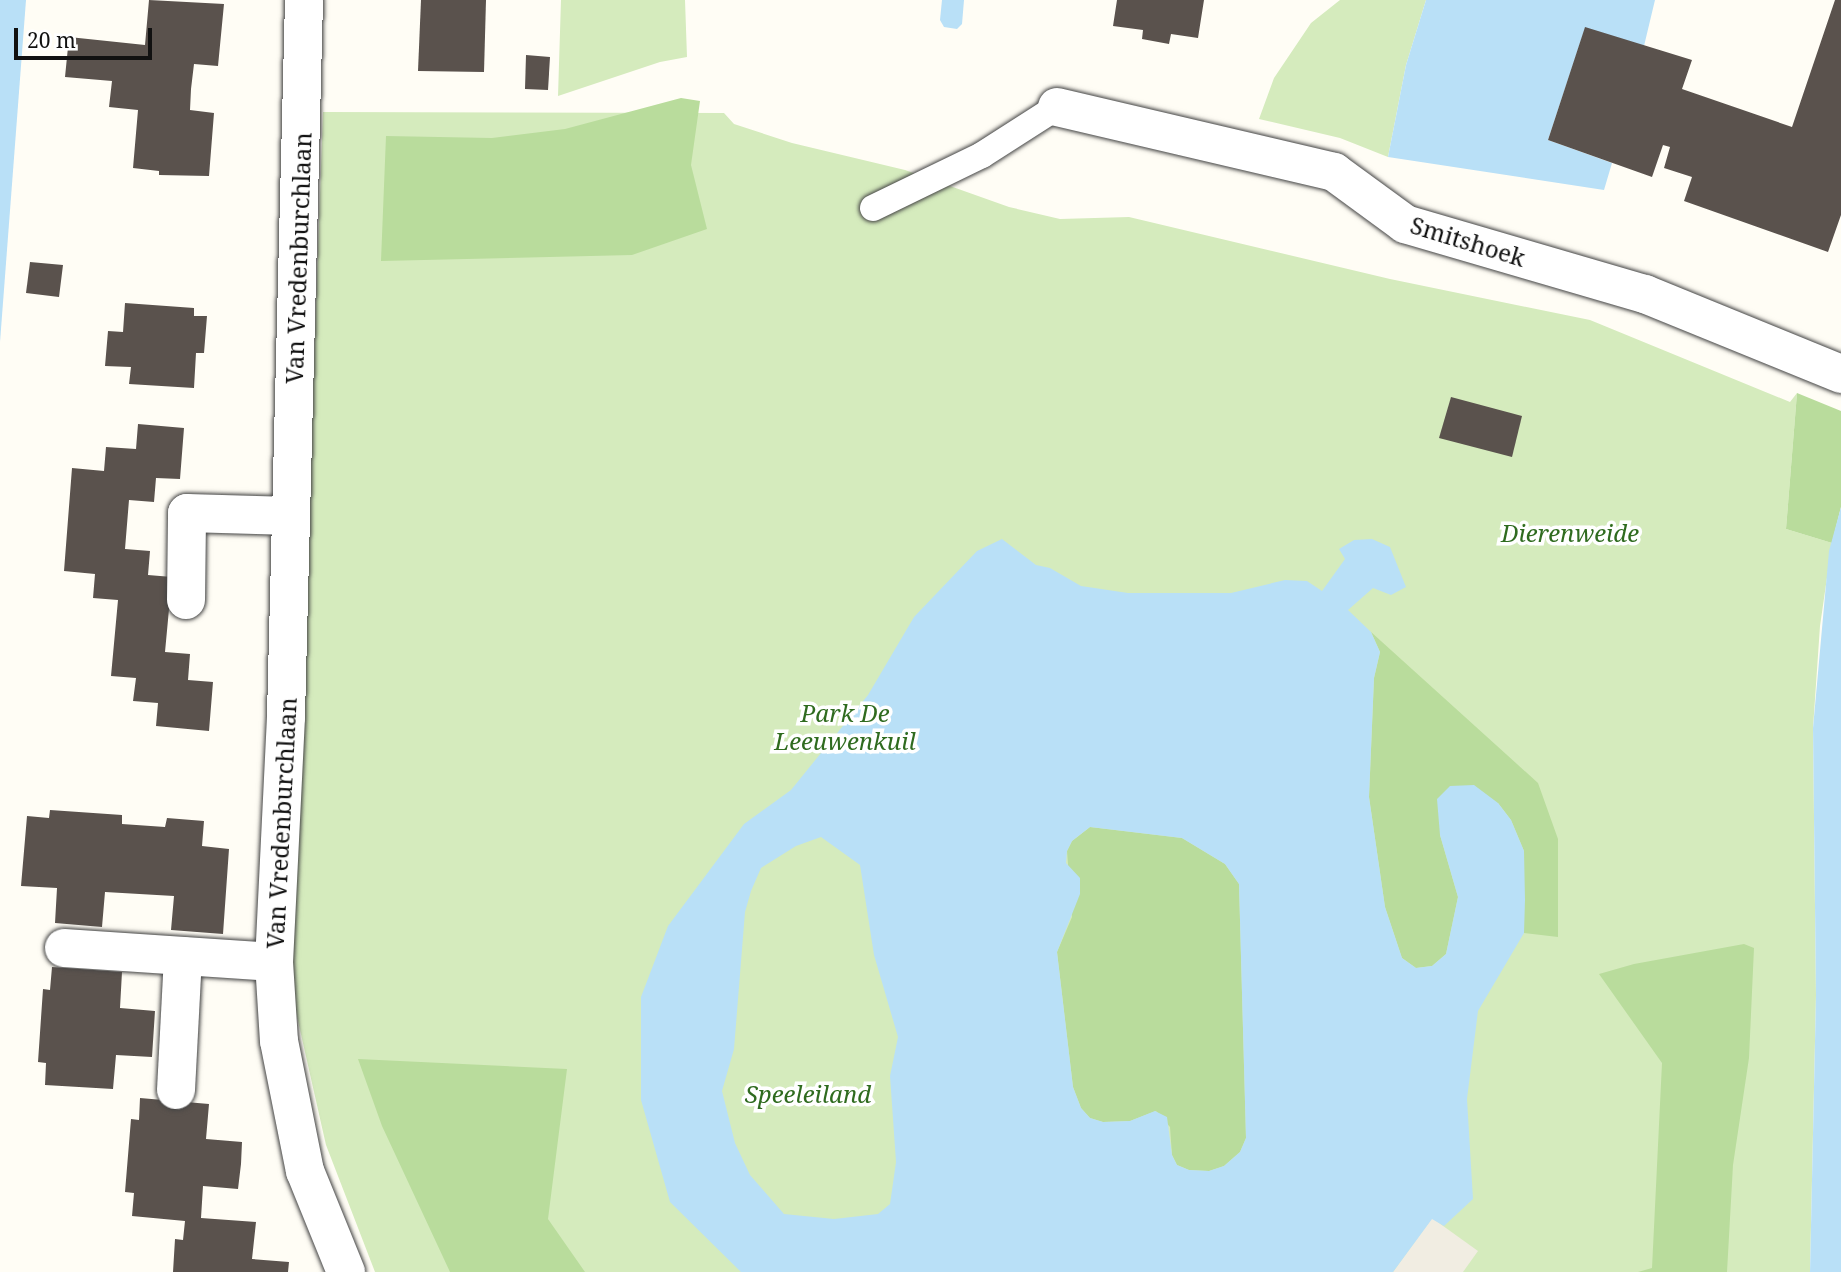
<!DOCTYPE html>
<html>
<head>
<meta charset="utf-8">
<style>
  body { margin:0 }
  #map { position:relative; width:1841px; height:1272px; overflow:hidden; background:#fffdf5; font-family:"Noto Serif",serif }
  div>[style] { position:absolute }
  .green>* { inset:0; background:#d5ebbd }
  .forest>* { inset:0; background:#b9dc9c }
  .plaza>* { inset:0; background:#f1ede2 }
  .water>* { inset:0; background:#b9e0f7 }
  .building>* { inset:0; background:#5a524d }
  .roads { filter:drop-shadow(0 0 2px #444) drop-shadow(0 0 2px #444) }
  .service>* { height:26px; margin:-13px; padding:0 13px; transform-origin:13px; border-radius:13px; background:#fff }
  .minor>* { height:38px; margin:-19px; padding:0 19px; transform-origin:19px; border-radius:19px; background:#fff }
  span { translate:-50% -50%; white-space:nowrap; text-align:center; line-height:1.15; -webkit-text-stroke:7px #fff; paint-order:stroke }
  .street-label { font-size:24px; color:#111 }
  .park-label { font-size:24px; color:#2f6b1f; font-style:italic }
  .scale { position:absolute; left:14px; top:28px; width:138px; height:32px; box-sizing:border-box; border:4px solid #111; border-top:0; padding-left:9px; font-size:21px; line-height:24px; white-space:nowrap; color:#111; -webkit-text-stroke:5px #fff; paint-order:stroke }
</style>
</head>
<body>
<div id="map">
  <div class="green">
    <div style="clip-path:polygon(561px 0,685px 0,687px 57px,660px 62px,558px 96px)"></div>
    <div style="clip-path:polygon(1340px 0,1426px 0,1406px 65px,1388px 157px,1340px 138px,1259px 119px,1274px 78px,1311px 23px)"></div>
    <div style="clip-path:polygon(323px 112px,724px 113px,734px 124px,792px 143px,905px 170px,1009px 207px,1060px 219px,1129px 217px,1390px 279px,1590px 320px,1790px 402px,1797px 393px,1786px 529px,1832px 543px,1820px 626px,1813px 728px,1816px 995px,1810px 1272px,375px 1272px,326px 1145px,291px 990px)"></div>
  </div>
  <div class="forest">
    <div style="clip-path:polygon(681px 98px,700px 101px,691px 165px,707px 229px,632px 255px,381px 261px,386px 136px,492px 138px,565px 129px)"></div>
    <div style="clip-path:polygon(1797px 393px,1841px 411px,1841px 507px,1832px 543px,1786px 529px)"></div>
    <div style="clip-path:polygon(1371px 632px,1538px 783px,1558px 839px,1558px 937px,1524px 933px,1524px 851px,1511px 820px,1498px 803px,1440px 835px,1458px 897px,1446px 954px,1432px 966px,1416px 968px,1402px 958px,1385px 907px,1369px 797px,1374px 678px,1380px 652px)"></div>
    <div style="clip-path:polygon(1090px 827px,1182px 838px,1225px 864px,1239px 884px,1246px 1138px,1240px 1152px,1224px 1166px,1209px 1171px,1189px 1170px,1177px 1165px,1172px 1155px,1170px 1127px,1156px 1111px,1130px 1121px,1103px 1122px,1090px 1118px,1081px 1108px,1073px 1087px,1057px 952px,1072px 917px,1067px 851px,1072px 841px)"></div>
    <div style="clip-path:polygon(1744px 944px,1754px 948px,1749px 1058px,1733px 1165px,1727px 1272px,1638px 1272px,1652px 1268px,1662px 1063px,1599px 974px,1634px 964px)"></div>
    <div style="clip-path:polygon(358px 1059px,567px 1069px,548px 1219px,585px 1272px,450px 1272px,382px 1126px)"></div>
  </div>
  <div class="plaza">
    <div style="clip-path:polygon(1432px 1218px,1478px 1251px,1463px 1272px,1393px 1272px)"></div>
  </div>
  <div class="water">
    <div style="clip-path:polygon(0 0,26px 0,0 342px)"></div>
    <div style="clip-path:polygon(942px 0,964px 0,962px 24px,957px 29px,944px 27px,940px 20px)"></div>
    <div style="clip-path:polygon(1426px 0,1655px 0,1644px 46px,1585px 28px,1548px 140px,1612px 163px,1604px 190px,1388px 157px,1406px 65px)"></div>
    <div style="clip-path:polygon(1841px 507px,1841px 1272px,1810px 1272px,1816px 995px,1813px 728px,1829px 551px)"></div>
    <div style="clip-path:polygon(evenodd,1002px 539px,1036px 565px,1050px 568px,1081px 586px,1128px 593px,1231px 593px,1285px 580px,1307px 581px,1322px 591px,1345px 559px,1339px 549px,1354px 540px,1372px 539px,1390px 547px,1406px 587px,1391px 595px,1373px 588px,1348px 610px,1371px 632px,1380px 652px,1374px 678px,1369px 797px,1385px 907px,1402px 958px,1416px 968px,1432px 966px,1446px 954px,1458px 897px,1440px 835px,1437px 799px,1450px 786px,1474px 785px,1498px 803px,1511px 820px,1524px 851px,1525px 900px,1524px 933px,1478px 1011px,1467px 1099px,1473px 1199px,1444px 1226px,1432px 1219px,1393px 1272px,741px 1272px,670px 1202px,641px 1100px,641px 997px,668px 926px,744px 824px,791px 790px,868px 695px,914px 617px,977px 551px,1002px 539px,1090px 827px,1182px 838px,1225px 864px,1239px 884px,1246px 1138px,1240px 1152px,1224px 1166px,1209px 1171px,1189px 1170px,1177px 1165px,1172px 1155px,1167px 1117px,1155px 1111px,1130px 1121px,1103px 1122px,1090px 1118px,1081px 1108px,1073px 1087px,1057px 952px,1080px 894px,1080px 878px,1066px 863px,1067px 851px,1072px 841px,1090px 827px,1002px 539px,821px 837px,860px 865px,874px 955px,898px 1037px,890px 1076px,896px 1162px,890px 1204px,878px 1214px,834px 1219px,784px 1214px,750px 1175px,735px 1143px,722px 1091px,734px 1049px,745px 912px,751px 891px,761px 868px,796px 846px,821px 837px)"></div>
  </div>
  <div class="building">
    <div style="clip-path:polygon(149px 0,224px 4px,218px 66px,194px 64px,191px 89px,190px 110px,214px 113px,209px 176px,159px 175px,159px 171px,133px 168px,138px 110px,109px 107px,112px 81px,65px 77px,69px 37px,145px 45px)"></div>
    <div style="clip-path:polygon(421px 0,486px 0,484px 72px,418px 71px)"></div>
    <div style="clip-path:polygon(1117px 0,1204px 0,1198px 38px,1171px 34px,1169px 44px,1142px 39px,1143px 30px,1113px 26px)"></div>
    <div style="clip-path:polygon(1835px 0,1841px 0,1841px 215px,1828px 252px,1684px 201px,1692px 177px,1664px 168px,1670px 147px,1663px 145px,1652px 177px,1548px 140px,1585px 27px,1692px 60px,1682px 89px,1792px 127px)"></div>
    <div style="clip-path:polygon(526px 55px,550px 57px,548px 90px,525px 89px)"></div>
    <div style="clip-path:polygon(30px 262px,63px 265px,59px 297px,26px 293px)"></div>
    <div style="clip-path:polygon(125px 303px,194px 308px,194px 316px,207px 316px,204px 353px,196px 353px,194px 388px,129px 384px,131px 367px,105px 366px,108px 331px,123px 332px)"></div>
    <div style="clip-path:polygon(1451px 397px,1522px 416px,1512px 457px,1439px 438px)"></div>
    <div style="clip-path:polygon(138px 424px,184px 428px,180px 479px,156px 478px,154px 502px,129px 500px,125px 549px,150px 551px,148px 575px,172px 577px,165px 652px,190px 654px,188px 680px,213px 682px,209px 731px,156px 726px,158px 703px,133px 701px,136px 678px,111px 676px,118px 600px,93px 598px,95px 574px,64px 571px,72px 468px,104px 471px,106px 447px,136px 449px)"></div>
    <div style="clip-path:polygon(50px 810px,122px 815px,122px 824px,165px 827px,167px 818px,204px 821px,202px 846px,229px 849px,223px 934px,171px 930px,174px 896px,105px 892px,102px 927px,55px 923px,57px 888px,21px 886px,27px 816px,49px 818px)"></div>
    <div style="clip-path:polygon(52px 967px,122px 972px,120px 1008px,155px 1011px,152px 1057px,116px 1055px,113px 1089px,45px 1085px,46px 1063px,38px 1062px,43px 989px,50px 990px)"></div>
    <div style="clip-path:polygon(140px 1098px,209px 1104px,206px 1139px,242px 1142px,241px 1164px,238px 1189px,203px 1186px,201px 1218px,256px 1222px,252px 1259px,289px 1262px,288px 1272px,173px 1272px,175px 1239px,183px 1240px,185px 1221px,132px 1216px,134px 1193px,125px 1192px,131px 1119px,139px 1120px)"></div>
  </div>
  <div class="roads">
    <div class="service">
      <div style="left:873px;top:208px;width:121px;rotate:-25.9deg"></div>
      <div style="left:982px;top:155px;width:89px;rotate:-32.6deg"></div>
    </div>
    <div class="minor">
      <div style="left:304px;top:0;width:717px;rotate:91.44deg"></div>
      <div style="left:286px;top:717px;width:245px;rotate:92.8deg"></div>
      <div style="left:274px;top:962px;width:79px;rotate:86.4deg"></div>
      <div style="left:279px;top:1041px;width:133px;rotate:78.7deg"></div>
      <div style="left:305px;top:1171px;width:109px;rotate:67.9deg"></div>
      <div style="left:1057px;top:107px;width:285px;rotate:13.2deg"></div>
      <div style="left:1334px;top:172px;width:88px;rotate:36.2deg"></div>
      <div style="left:1405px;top:224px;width:250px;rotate:16.3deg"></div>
      <div style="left:1645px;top:294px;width:212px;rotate:22.2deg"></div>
      <div style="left:186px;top:600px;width:87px;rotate:-89.3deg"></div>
      <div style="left:187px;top:513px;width:104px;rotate:1.7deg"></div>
      <div style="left:64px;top:948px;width:210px;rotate:3.8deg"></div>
      <div style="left:176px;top:1090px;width:134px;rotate:-87deg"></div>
    </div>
  </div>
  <div class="street-label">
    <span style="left:1468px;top:241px;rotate:17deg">Smitshoek</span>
    <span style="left:298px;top:258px;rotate:-88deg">Van Vredenburchlaan</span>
    <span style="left:281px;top:823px;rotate:-87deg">Van Vredenburchlaan</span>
  </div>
  <div class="park-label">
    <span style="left:1570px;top:533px">Dierenweide</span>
    <span style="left:845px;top:727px">Park De<br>Leeuwenkuil</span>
    <span style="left:808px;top:1094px">Speeleiland</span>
  </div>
  <div class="scale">20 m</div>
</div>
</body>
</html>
